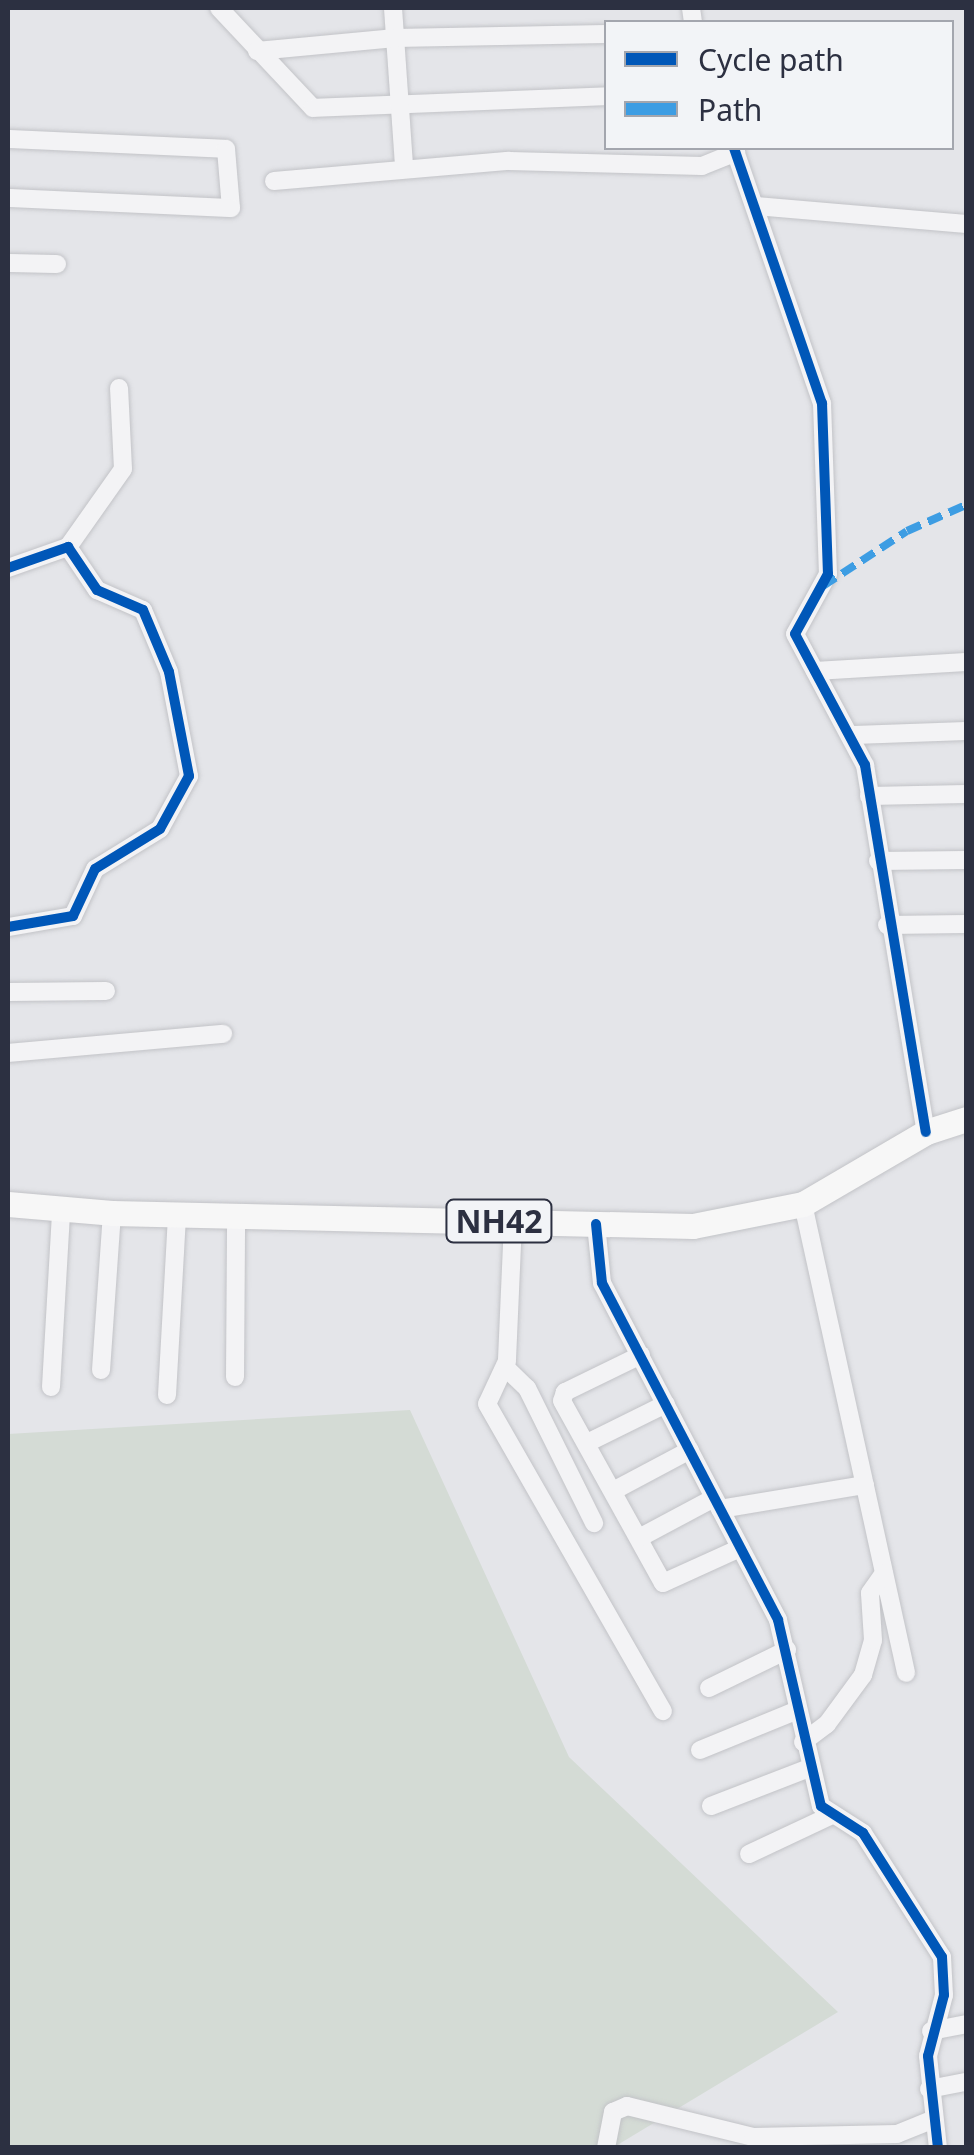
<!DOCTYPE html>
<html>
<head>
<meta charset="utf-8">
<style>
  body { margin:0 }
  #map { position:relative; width:974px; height:2155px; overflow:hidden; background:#e4e5e9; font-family:"Noto Sans",sans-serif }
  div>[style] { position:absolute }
  .green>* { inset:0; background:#d4dbd5 }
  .roads { filter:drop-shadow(0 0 2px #c2c3c7) drop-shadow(0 0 2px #c2c3c7) }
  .minor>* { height:18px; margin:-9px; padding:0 9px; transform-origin:9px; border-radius:9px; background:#f3f3f5 }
  .highway>* { height:25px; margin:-12.5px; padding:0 12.5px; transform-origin:12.5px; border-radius:12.5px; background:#f7f7f7 }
  .quiet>* { height:8px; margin-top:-4px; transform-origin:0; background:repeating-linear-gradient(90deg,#3d9de3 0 15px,transparent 0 23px) }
  .cycleway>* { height:10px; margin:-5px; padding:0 5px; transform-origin:5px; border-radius:5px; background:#0057b8 }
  span { translate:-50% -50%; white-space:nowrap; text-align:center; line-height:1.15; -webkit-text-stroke:8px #f2f4f7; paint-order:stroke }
  .shield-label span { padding:2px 8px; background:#f2f4f7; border:2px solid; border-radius:8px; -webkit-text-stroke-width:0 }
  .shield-label { font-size:32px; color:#2c3041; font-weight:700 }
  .frame { position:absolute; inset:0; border:10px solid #2c3041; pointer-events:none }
  .legend { position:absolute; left:604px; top:20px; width:350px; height:130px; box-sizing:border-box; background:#f2f4f7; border:2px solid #a3a6ae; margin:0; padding:12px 18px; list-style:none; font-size:30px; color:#2c3041 }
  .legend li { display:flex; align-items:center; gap:20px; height:50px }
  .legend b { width:50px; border:2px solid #a3a6ae }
</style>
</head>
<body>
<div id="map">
  <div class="green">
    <div style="clip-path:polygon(410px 1410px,569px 1757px,838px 2012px,614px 2147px,8px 2148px,8px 1434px)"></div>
  </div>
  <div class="roads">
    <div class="minor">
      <div style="left:219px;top:8px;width:137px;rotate:46.8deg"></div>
      <div style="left:313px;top:108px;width:293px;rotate:-2.3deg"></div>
      <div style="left:393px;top:8px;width:159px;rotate:86deg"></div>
      <div style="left:691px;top:8px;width:14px;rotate:82deg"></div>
      <div style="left:257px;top:51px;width:139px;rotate:-5.4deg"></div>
      <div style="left:395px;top:38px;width:211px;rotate:-1.1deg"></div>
      <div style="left:8px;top:139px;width:218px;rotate:2.6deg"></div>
      <div style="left:226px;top:149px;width:59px;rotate:85.2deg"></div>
      <div style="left:231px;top:208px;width:223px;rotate:-177.4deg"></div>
      <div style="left:734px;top:148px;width:270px;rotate:71deg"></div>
      <div style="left:822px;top:403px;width:171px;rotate:88deg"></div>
      <div style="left:828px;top:574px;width:68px;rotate:118.8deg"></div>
      <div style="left:795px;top:634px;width:149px;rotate:61.9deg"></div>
      <div style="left:865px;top:765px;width:372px;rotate:80.6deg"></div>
      <div style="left:274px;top:181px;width:236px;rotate:-4.9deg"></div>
      <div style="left:509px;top:161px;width:193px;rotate:1.5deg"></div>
      <div style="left:702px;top:166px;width:37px;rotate:-22deg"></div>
      <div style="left:756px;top:206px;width:211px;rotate:4.9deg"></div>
      <div style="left:8px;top:263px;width:49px;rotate:1.2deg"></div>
      <div style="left:68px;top:547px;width:95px;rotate:-54.8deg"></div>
      <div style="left:123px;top:469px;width:81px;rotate:-92.8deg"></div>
      <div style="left:8px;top:568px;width:64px;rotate:-19.3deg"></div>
      <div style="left:68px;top:547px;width:52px;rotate:56deg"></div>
      <div style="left:97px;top:590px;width:50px;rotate:23.5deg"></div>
      <div style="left:143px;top:610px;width:67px;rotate:67.2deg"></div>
      <div style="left:169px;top:672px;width:106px;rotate:79.1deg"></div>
      <div style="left:189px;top:776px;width:60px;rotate:118.7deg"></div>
      <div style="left:160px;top:829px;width:76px;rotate:148.4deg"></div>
      <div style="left:95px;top:869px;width:52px;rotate:115.1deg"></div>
      <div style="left:73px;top:916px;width:66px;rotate:170.4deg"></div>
      <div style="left:815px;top:671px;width:151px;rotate:-3.4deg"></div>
      <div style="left:854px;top:735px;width:112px;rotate:-2deg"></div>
      <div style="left:869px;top:796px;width:97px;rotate:-1.2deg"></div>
      <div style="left:878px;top:861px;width:88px;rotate:-0.7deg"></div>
      <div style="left:887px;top:925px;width:79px;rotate:-0.7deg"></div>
      <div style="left:8px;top:992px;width:98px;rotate:-0.6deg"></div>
      <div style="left:8px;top:1053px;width:216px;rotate:-5.1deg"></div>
      <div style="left:803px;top:1204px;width:480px;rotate:77.6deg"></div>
      <div style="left:513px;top:1222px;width:139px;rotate:92.5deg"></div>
      <div style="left:507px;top:1361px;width:47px;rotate:114.9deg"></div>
      <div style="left:487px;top:1404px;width:354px;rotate:60.2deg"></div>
      <div style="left:596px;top:1224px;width:59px;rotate:84.2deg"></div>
      <div style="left:602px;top:1283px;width:380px;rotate:62.4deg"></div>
      <div style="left:778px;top:1620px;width:191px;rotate:77deg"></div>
      <div style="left:821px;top:1806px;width:50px;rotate:32.7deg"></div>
      <div style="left:863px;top:1833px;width:147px;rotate:57.5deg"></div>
      <div style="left:942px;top:1957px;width:38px;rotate:87deg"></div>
      <div style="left:944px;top:1995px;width:63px;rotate:104.7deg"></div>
      <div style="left:928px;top:2056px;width:93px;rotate:83.8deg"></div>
      <div style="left:641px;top:1355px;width:85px;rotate:154deg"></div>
      <div style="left:565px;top:1392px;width:9px;rotate:108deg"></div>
      <div style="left:562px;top:1401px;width:208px;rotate:61deg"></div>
      <div style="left:663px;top:1583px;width:85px;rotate:-24.4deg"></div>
      <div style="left:506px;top:1368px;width:29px;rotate:44deg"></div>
      <div style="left:527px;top:1388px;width:151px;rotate:63.6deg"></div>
      <div style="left:101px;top:1370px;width:157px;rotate:-86deg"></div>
      <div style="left:235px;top:1377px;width:161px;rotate:-89.6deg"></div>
      <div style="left:51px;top:1387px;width:176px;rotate:-86.7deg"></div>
      <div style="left:167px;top:1395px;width:180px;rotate:-86.8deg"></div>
      <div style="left:587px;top:1443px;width:88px;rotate:-26.3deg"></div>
      <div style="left:613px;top:1491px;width:87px;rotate:-28deg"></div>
      <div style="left:720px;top:1509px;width:147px;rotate:-9.4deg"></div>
      <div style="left:639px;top:1538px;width:85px;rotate:-28.1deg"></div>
      <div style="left:709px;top:1688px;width:87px;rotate:-26deg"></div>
      <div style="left:803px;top:1742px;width:30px;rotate:-37deg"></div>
      <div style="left:827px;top:1724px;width:61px;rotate:-53.7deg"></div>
      <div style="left:863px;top:1675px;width:36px;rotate:-74deg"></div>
      <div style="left:873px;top:1640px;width:47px;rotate:-93.7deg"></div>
      <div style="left:870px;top:1593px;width:24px;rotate:-55deg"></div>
      <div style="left:700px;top:1750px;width:106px;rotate:-22.2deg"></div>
      <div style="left:711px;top:1806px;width:105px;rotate:-21.2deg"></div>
      <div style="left:749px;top:1854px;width:92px;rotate:-25.2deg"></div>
      <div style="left:931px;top:2031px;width:36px;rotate:-11deg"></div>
      <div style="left:929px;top:2089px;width:38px;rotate:-11deg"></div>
      <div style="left:606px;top:2148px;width:37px;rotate:-79deg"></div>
      <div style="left:613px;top:2112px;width:15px;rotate:-23deg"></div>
      <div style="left:627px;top:2106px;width:130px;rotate:13.8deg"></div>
      <div style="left:753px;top:2137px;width:144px;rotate:-1.2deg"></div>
      <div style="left:897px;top:2134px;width:37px;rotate:-22deg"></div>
    </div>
    <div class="highway">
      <div style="left:8px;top:1204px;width:104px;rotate:4.9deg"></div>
      <div style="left:112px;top:1213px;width:581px;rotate:1.28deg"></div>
      <div style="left:693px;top:1226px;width:112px;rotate:-11.3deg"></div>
      <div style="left:803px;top:1204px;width:143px;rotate:-30.3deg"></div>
      <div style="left:926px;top:1132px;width:42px;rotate:-18deg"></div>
    </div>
  </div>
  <div class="quiet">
    <div style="left:823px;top:586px;width:100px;rotate:-33.2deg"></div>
    <div style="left:907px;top:531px;width:64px;rotate:-23.8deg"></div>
  </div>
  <div class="cycleway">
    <div style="left:734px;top:148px;width:270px;rotate:71deg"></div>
    <div style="left:822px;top:403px;width:171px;rotate:88deg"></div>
    <div style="left:828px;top:574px;width:68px;rotate:118.8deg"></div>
    <div style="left:795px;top:634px;width:149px;rotate:61.9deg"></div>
    <div style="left:865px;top:765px;width:372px;rotate:80.6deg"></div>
    <div style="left:8px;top:568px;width:64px;rotate:-19.3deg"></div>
    <div style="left:68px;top:547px;width:52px;rotate:56deg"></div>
    <div style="left:97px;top:590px;width:50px;rotate:23.5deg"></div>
    <div style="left:143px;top:610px;width:67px;rotate:67.2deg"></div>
    <div style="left:169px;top:672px;width:106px;rotate:79.1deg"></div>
    <div style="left:189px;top:776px;width:60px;rotate:118.7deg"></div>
    <div style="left:160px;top:829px;width:76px;rotate:148.4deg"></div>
    <div style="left:95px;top:869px;width:52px;rotate:115.1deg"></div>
    <div style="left:73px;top:916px;width:66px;rotate:170.4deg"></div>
    <div style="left:596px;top:1224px;width:59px;rotate:84.2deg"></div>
    <div style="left:602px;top:1283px;width:380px;rotate:62.4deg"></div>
    <div style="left:778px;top:1620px;width:191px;rotate:77deg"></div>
    <div style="left:821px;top:1806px;width:50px;rotate:32.7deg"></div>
    <div style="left:863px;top:1833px;width:147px;rotate:57.5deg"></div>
    <div style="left:942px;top:1957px;width:38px;rotate:87deg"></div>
    <div style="left:944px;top:1995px;width:63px;rotate:104.7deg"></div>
    <div style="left:928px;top:2056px;width:93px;rotate:83.8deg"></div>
  </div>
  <div class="shield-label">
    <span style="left:499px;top:1221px">NH42</span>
  </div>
  <div class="frame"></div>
  <ul class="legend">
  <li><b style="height:12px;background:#0057b8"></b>Cycle path</li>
  <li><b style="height:12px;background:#3d9de3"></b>Path</li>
  </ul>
</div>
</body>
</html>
